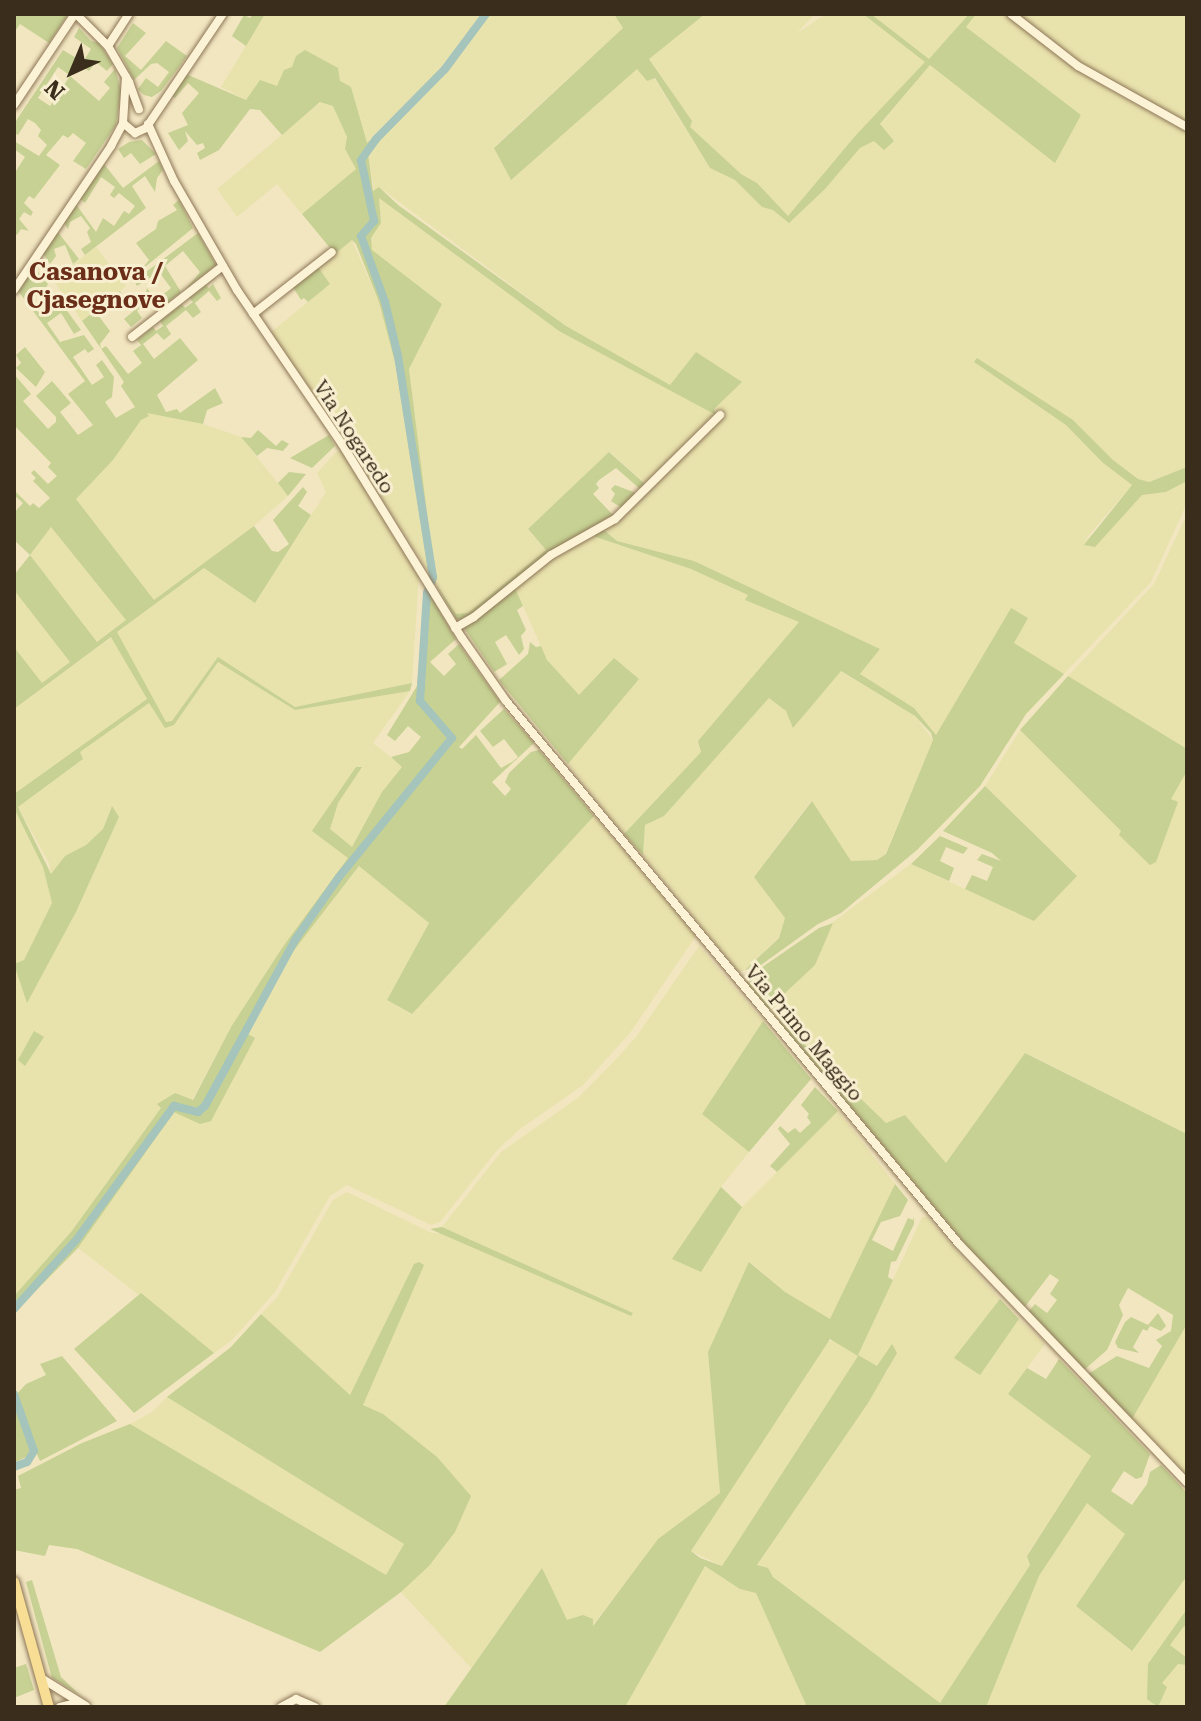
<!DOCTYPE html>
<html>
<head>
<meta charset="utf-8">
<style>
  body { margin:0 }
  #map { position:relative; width:1201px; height:1721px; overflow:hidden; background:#f2e6c1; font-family:"Roboto Serif",serif }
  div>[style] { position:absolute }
  .farmland>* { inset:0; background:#e8e2ad }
  .green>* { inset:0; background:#c6d193 }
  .canal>* { height:8px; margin:-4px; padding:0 4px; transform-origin:4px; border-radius:4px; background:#a4c4bc }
  .roads { filter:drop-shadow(0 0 2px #8d7657) drop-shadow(0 0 2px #8d7657) }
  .minor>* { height:8px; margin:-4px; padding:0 4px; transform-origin:4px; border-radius:4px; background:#fcf2d5 }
  .major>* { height:10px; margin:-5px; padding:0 5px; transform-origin:5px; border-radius:5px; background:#f8de95 }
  span { translate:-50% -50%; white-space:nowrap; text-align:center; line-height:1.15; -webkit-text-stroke:6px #f8efd1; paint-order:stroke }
  .street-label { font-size:20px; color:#3b2d1c }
  .quarter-label { font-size:24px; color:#6b2e18; font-weight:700 }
  .frame { position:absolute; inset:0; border:16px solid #3b2d1c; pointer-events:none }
  .north { position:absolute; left:32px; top:32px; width:80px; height:80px; -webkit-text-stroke:6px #f8efd1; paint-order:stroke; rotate:224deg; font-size:22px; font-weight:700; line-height:32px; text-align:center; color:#3b2d1c }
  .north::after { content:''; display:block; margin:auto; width:28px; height:36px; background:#3b2d1c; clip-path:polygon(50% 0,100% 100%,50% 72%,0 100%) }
</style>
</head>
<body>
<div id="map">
  <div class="farmland">
    <div style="clip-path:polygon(265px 14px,482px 14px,443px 67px,366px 143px,351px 87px,292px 67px,277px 86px,246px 100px,221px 87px)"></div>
    <div style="clip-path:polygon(488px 14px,614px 14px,624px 27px,494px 147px,511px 179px,637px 68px,654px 78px,710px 168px,735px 180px,762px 207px,773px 210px,789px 222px,825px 189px,860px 148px,874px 141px,893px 140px,880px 125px,930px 65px,1055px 162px,1081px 115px,965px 26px,976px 14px,1004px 14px,1108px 89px,1187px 132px,1187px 467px,1148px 482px,1138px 479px,1113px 460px,1073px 420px,974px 362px,1066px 425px,1102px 462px,1132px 485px,1083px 542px,1142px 495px,1166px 492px,1187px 481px,1187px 503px,1151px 582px,1064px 674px,1013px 643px,1011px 608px,936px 735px,914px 708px,860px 674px,880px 649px,694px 561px,617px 541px,604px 530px,618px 522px,650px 488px,610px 452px,528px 530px,546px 550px,468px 614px,456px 615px,436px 584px,409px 369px,442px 304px,372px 250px,371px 238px,381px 223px,379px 198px,559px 331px,715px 413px,566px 326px,379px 187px,374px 191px,368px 153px,448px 70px)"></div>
    <div style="clip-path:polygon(705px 14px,814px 15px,797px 33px,826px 14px,863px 14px,926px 62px,856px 135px,788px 216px,757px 183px,741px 174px,689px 127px,691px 121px,649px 58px)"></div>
    <div style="clip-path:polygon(871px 14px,969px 14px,929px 59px)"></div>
    <div style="clip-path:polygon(1015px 14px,1187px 14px,1187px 124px,1080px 63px)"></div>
    <div style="clip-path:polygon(321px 102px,333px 105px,347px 137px,345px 149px,356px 169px,302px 214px,277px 184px,237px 217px,217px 189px)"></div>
    <div style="clip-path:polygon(352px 240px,379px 302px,396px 366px,428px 571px,347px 444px,271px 335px,271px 332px,330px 284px,318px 267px)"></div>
    <div style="clip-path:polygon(96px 247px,126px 286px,82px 321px,53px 280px)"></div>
    <div style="clip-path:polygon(138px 411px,203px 424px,241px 437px,288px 496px,254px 526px,154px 600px,74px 496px)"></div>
    <div style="clip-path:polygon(337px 451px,341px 451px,419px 575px,412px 683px,295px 707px,218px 658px,172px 722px,166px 722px,116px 633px,204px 568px,255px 603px,326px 492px,317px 473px)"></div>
    <div style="clip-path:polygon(1187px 514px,1187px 749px,1068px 676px,1154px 584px)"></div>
    <div style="clip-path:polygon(51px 527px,126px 620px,97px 642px,30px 555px)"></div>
    <div style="clip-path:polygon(593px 536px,691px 569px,749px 595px,746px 600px,799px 622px,698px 741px,701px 752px,624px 834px,568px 764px,639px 679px,579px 696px,547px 660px,515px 588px,552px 557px)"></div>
    <div style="clip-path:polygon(14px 590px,70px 662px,42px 684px,14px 647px)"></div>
    <div style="clip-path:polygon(112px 637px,147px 700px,14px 794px,14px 709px)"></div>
    <div style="clip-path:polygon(218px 662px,295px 710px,410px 691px,373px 743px,417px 778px,282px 948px,231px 1027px,192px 1100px,175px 1093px,158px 1104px,162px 1107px,71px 1232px,14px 1296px,14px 971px,19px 973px,27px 1002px,76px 912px,119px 817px,111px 807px,103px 829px,86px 845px,65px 856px,51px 875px,49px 863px,18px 807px,83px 759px,79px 752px,149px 703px,165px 727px,174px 725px)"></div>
    <div style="clip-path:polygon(840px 671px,915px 716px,933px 740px,885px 855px,877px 860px,851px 861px,811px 801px,754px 877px,785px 918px,779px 937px,745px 970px,739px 972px,643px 855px,645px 825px,664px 816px,769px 698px,786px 711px,794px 727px)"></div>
    <div style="clip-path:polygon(1020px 730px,1121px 831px,1177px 802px,1171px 799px,1187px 771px,1187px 1134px,1026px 1053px,946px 1164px,905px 1115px,886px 1123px,768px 1008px,815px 965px,833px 922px,911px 864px,1034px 921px,1077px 876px,985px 786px)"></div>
    <div style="clip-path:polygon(14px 808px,43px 867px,52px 903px,24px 960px,14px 964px)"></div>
    <div style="clip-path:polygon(594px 816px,696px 936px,630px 1033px,583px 1085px,520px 1129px,498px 1149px,440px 1222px,431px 1225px,347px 1185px,330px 1196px,275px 1292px,232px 1340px,214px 1353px,78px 1248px,174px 1111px,200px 1124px,255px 1038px,246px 1034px,286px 962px,284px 955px,295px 949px,360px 865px,429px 923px,387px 1000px,411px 1014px)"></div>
    <div style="clip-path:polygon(699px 946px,763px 1021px,702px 1114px,749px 1152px,721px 1187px,701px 1272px,742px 1207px,838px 1111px,895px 1184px,830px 1320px,785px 1292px,750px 1262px,708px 1352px,720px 1493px,659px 1539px,578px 1644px,542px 1568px,471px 1668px,401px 1592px,429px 1566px,383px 1414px,363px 1405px,414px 1264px,350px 1395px,261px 1314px,278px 1296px,333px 1200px,347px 1192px,432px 1233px,442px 1233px,631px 1316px,633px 1313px,442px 1227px,501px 1152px,579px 1097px,617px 1058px,636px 1037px)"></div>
    <div style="clip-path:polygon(922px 1217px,927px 1217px,1000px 1299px,955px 1358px,980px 1374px,1019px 1319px,1045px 1344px,1008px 1394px,1091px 1456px,1027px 1555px,1030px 1565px,940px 1703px,773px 1577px,768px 1568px,757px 1566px,888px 1370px,892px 1345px,877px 1366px,858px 1356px,722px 1566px,691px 1551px,826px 1342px,835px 1340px,858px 1355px)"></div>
    <div style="clip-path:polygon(1187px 1324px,1187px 1475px,1132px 1419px)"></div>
    <div style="clip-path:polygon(167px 1397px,404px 1544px,386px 1575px,130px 1424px,152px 1412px)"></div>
    <div style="clip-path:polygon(1087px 1502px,1125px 1534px,1076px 1606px,1131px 1651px,1187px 1576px,1187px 1707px,986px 1707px,1039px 1576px)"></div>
    <div style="clip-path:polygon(705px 1565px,740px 1589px,756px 1593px,807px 1707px,625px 1707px)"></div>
  </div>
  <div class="green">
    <div style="clip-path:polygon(14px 14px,65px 14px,67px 16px,49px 43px,20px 24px,14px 33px)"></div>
    <div style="clip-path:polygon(253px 14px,265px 14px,246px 46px,232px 36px,244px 15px,250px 18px)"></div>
    <div style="clip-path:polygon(482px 14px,488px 14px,448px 70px,368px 153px,373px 191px,379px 187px,398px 205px,566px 326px,670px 385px,696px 352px,742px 382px,714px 409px,716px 415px,559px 331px,379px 198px,381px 223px,371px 238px,372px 250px,442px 304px,409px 369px,436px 584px,456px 614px,468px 613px,546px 550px,528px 529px,609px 452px,645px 484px,640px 489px,616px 468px,599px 480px,596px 484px,599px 488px,593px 494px,613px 515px,549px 553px,464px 620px,456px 619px,428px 571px,396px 366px,379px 302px,356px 244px,352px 240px,335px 254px,302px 214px,356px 169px,345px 149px,347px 137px,333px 106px,320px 102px,282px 135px,260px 110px,250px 109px,219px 150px,200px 160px,197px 153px,205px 148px,203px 143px,197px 145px,185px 131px,188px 141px,179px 150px,168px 133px,188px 125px,182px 113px,199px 93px,188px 83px,175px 98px,171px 95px,186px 74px,246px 100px,260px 80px,277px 86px,284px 70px,292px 67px,296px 56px,305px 50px,338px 68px,340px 81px,351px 87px,367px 143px,443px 67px)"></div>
    <div style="clip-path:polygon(614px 14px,705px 14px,649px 59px,692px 121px,690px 127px,741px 174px,757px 183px,788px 216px,856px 135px,925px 62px,863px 14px,871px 14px,929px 59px,969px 14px,976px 14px,966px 27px,1081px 115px,1055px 163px,930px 65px,880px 124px,894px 141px,884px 150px,874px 141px,860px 148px,825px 189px,789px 223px,773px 210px,762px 207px,735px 180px,710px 168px,655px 78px,647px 81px,637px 69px,511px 180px,494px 148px,623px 28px)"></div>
    <div style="clip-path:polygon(133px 23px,146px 33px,125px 56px,141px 70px,166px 41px,187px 56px,161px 91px,152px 97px,144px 95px,138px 89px,146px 78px,158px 87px,169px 72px,157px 63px,151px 64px,134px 80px,117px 48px)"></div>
    <div style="clip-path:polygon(79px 28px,91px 41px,99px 43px,113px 64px,107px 71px,96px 62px,89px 71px,76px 63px,68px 74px,58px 67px,38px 98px,50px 106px,70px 76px,99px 101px,110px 88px,104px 82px,115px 69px,121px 90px,116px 125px,86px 169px,73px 161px,86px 143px,73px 133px,68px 138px,63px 135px,46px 155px,60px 165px,34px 199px,29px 196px,24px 203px,33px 212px,31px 216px,24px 212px,19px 219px,29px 231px,21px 229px,17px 235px,14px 233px,14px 174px,25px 157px,14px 149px,14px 141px,39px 156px,47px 145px,38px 136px,41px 130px,35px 123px,28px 119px,18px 135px,14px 133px,14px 124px,63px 50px,83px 62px,91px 49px,74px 37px)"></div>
    <div style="clip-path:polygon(142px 140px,156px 154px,140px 164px,131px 153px,124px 158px,118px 149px,129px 142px)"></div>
    <div style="clip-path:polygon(159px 161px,163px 170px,157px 178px,155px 192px,145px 176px,132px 186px,146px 208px,85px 255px,81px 249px,91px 242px,87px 232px,90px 228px,81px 216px,70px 222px,68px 229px,63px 222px,75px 203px,96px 232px,103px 218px,114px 226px,124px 211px,129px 214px,135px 206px,119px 193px,114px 198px,110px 195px,115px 187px,101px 177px,85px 203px,79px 198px,104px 164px,123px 188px)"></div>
    <div style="clip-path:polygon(179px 200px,193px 228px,140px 271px,149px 260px,136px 243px,156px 229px,158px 221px,177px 210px,173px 205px)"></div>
    <div style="clip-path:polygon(57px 231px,79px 259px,73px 264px,65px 245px,54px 249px,56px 256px,50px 264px,42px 252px)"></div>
    <div style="clip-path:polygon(198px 233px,216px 265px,186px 289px,200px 272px,183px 251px,165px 266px,181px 292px,157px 311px,146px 292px,147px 288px,156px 300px,171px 288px,159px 272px,137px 286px,134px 281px)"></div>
    <div style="clip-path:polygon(evenodd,33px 266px,48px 284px,44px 291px,41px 287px,27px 296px,38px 312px,57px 297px,81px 330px,74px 334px,61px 313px,47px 323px,60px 342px,84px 335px,94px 349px,88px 353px,85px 349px,73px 357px,92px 385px,104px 377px,96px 365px,102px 360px,114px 377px,112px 397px,105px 402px,116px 418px,135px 407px,121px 386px,124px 382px,82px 321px,120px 291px,123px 296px,98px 315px,110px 331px,100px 344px,101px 349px,106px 346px,128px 374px,142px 363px,133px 351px,141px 345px,137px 340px,153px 327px,156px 331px,163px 326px,160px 321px,182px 304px,185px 308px,193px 302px,189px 298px,206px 285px,209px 288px,213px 284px,221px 298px,217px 301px,209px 291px,195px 303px,201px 312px,193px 318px,186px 310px,166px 326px,171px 334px,164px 340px,157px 333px,143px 344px,154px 359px,180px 338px,198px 360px,157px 395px,166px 412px,177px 409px,180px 413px,215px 388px,223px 403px,207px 410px,203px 424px,147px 413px,149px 416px,141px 420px,113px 460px,76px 499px,154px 600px,254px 526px,272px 551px,278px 552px,289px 544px,273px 520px,303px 487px,307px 492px,298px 506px,311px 515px,255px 603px,204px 568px,117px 632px,166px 722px,172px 721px,218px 657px,295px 707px,412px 683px,410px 691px,295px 710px,218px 662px,174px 725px,165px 728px,149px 703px,80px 752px,83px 759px,18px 807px,51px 874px,65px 856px,86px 845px,103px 829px,112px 806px,119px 817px,76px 912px,27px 1003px,14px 964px,24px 960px,52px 903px,43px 867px,14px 808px,14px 794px,147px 699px,111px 637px,14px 709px,14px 647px,42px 683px,70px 662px,14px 590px,14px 575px,30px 555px,14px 540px,14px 513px,23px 503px,14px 495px,14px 490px,30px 506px,33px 503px,39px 508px,50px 498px,33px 481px,36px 478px,31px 473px,34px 470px,48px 484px,57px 476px,48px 467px,51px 463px,14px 425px,14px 374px,31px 394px,23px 401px,48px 429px,56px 422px,56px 417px,36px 396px,52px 381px,71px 403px,60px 412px,78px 435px,93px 425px,68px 394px,85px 381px,19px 292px,33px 266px,51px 527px,126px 620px,97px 642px,30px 555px,51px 527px)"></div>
    <div style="clip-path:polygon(318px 267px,330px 284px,308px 302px,304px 298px,301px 300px,293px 287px)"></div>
    <div style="clip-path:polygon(126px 295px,132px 295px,141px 306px,137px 311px,142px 318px,131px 327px,124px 319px,136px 309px)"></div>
    <div style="clip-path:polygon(25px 347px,45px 372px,36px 387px,16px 368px,21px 363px,16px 355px)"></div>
    <div style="clip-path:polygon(977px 358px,1073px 420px,1113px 460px,1138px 479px,1149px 482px,1187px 467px,1187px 481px,1166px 492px,1142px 495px,1095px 547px,1084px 545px,1132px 485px,1102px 462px,1066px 425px,974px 362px)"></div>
    <div style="clip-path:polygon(258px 430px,276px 446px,282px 440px,289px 444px,283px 451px,267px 448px,257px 456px,241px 437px,251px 438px)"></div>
    <div style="clip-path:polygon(329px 435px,335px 446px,312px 468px,290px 458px)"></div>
    <div style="clip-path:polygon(289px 472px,306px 474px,288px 496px,278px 483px)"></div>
    <div style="clip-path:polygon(615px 485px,636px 493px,622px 508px,611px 501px,615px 494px,611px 489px)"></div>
    <div style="clip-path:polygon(604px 530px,617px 541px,694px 561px,880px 649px,860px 674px,914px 708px,936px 735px,1011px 608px,1028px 618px,1014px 643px,1064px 674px,1026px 714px,980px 786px,917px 850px,841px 913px,818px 924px,761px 965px,745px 970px,779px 938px,785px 918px,754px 877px,812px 801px,851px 861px,877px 860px,886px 854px,933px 740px,931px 733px,915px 716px,841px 671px,793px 728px,786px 711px,769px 698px,664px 816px,645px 825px,643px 855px,624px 834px,701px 752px,698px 741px,799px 622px,745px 600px,748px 595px,691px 569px,593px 536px)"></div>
    <div style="clip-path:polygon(426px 588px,456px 639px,430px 662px,444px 676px,456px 664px,448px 654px,459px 644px,500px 702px,459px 747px,462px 749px,476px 735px,501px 768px,512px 762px,518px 757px,504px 739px,493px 747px,480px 731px,504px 709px,534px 743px,492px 782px,505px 796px,511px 789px,505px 782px,509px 773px,531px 752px,539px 750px,594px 816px,412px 1014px,387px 1000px,429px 923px,359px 866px,295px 949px,284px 955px,286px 962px,246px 1033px,255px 1038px,211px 1121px,200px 1124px,174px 1112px,78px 1248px,14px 1313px,14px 1296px,71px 1232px,161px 1108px,157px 1104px,175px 1093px,193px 1100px,231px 1027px,282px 948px,348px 858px,312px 831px,356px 767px,362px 767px,338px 803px,330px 829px,352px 847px,382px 792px,402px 767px,391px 757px,409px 752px,421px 737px,408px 726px,395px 741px,387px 735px,417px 686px)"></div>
    <div style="clip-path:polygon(515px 588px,523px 606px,517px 610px,526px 630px,521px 636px,524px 649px,519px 655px,506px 635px,495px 642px,507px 664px,516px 659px,494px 672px,464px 628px)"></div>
    <div style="clip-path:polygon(530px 642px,536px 647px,541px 646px,547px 660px,579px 695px,614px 658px,639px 679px,568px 764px,499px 680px,528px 654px)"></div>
    <div style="clip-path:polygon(1068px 676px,1187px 749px,1187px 771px,1171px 799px,1178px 802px,1156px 862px,1150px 865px,1119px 835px,1121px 831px,1020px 730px)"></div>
    <div style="clip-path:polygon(985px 786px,1077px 876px,1034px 921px,965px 889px,972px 875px,987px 881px,993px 867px,977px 860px,982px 854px,1001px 861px,992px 853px,943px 831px)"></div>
    <div style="clip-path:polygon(940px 836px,968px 848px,963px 854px,946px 847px,940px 861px,954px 868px,949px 881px,911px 864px)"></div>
    <div style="clip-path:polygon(833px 923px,815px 965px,768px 1009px,886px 1123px,905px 1115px,946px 1163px,1025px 1053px,1187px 1134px,1187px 1324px,1132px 1419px,1088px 1374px,1117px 1356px,1149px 1368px,1162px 1346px,1156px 1340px,1171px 1331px,1173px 1315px,1128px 1288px,1119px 1305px,1123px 1315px,1107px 1350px,1084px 1370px,1028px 1312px,1035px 1304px,1047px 1313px,1057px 1300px,1050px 1294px,1059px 1280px,1050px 1274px,1024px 1308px,965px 1244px,747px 983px,748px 977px,819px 928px)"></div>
    <div style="clip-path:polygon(763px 1021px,811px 1079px,749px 1152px,702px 1114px)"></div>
    <div style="clip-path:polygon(34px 1031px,44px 1037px,25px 1066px,18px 1060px)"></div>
    <div style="clip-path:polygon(815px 1087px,838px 1111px,777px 1172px,770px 1166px,790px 1144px,778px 1129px,780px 1126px,788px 1133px,795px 1128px,800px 1133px,811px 1123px,807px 1117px,809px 1114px,801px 1105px)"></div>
    <div style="clip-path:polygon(evenodd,895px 1184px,908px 1200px,900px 1216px,881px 1222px,872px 1240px,893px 1251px,908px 1218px,913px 1220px,914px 1217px,914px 1224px,896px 1261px,891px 1262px,888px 1277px,893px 1280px,858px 1355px,877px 1366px,892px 1344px,897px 1353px,868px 1403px,757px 1565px,768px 1568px,773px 1577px,940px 1703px,1030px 1565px,1027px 1556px,1091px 1456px,1008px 1394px,1027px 1368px,1046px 1379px,1059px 1359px,1150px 1454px,1142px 1477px,1136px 1479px,1124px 1471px,1111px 1491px,1132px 1505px,1147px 1484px,1150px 1472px,1161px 1465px,1187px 1493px,1187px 1576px,1132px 1651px,1076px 1606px,1125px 1534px,1087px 1503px,1039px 1576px,986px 1707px,807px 1707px,756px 1593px,740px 1589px,705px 1566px,625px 1707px,444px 1707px,542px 1568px,567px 1620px,583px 1615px,593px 1619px,593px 1626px,658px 1539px,720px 1493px,708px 1352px,749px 1262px,785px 1292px,830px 1319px,895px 1184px,830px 1339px,858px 1356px,722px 1566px,700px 1558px,691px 1551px,830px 1339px)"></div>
    <div style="clip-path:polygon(721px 1187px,742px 1207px,701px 1272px,672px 1259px)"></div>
    <div style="clip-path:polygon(442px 1227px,633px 1313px,631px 1316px,430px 1229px)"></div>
    <div style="clip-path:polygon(419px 1262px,424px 1265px,363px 1405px,383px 1414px,437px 1457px,471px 1496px,455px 1532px,429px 1566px,401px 1592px,320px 1652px,77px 1549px,49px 1545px,45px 1556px,14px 1550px,14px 1490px,21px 1488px,18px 1476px,82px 1443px,130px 1424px,386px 1575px,404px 1544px,167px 1397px,231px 1347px,261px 1314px,350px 1395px,414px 1264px)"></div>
    <div style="clip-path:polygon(141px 1293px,214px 1353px,134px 1413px,74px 1349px)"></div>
    <div style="clip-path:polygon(1000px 1299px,1019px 1319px,980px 1375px,954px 1358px)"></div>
    <div style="clip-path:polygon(1158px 1313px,1166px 1326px,1161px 1331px,1150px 1326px,1147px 1331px,1143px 1329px,1133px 1347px,1139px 1353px,1118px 1348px,1115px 1342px,1125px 1322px,1131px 1317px,1148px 1325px)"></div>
    <div style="clip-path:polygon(62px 1356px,117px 1421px,40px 1461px,36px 1452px,14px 1463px,14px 1397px,26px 1384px,46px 1375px,40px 1364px)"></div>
    <div style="clip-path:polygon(32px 1580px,61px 1677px,80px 1695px,52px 1678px,26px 1582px)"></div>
    <div style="clip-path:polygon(1187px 1609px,1187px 1627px,1184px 1626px,1170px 1645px,1187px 1658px,1187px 1665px,1178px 1664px,1162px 1683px,1167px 1687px,1158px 1707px,1147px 1699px,1148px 1664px)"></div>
    <div style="clip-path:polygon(26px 1664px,34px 1690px,14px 1698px,14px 1668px)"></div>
  </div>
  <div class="canal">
    <div style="left:14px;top:1309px;width:94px;rotate:-48deg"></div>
    <div style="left:77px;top:1239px;width:165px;rotate:-53.9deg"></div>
    <div style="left:174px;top:1106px;width:25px;rotate:14deg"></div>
    <div style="left:198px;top:1112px;width:9px;rotate:-41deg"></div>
    <div style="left:205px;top:1106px;width:189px;rotate:-61.5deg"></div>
    <div style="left:295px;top:940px;width:77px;rotate:-55.1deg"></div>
    <div style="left:339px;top:877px;width:179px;rotate:-50.9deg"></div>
    <div style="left:452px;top:738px;width:49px;rotate:-130.9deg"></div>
    <div style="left:420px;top:701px;width:108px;rotate:-86.3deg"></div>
    <div style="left:427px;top:593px;width:17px;rotate:-69deg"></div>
    <div style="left:433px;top:577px;width:224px;rotate:-99deg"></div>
    <div style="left:398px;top:356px;width:56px;rotate:-103.5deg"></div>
    <div style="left:385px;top:302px;width:70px;rotate:-110deg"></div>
    <div style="left:361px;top:236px;width:20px;rotate:-49deg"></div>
    <div style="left:374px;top:221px;width:62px;rotate:-102deg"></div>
    <div style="left:361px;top:160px;width:26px;rotate:-54deg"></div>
    <div style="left:376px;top:139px;width:98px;rotate:-45.4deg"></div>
    <div style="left:445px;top:69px;width:69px;rotate:-53.3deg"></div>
    <div style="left:14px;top:1394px;width:60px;rotate:70.7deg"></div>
    <div style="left:34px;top:1451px;width:13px;rotate:122deg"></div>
    <div style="left:27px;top:1462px;width:14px;rotate:159deg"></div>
  </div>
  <div class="roads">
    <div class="minor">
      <div style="left:76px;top:14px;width:45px;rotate:45deg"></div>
      <div style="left:108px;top:46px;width:42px;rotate:59.7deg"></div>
      <div style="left:129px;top:82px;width:29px;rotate:70deg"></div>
      <div style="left:1011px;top:14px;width:85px;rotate:37.8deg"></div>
      <div style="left:1078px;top:66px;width:125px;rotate:29.2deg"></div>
      <div style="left:108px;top:46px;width:38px;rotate:-57deg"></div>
      <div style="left:14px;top:105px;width:110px;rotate:-56.2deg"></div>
      <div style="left:123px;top:123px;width:16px;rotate:40deg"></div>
      <div style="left:135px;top:133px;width:12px;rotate:-24deg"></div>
      <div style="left:146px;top:128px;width:138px;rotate:-56deg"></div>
      <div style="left:148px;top:124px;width:63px;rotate:65.5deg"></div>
      <div style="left:174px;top:181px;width:126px;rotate:60deg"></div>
      <div style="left:237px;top:290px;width:186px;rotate:55.7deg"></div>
      <div style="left:342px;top:444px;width:228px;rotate:58.3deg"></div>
      <div style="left:462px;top:638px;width:77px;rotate:55.1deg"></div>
      <div style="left:506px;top:701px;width:707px;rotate:50.16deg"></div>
      <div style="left:959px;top:1244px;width:330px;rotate:46.3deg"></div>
      <div style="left:14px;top:290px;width:174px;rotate:-56deg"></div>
      <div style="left:111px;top:146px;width:26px;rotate:-62deg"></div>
      <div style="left:123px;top:123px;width:46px;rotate:-86.3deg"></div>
      <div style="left:253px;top:314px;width:100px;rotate:-38.1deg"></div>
      <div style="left:132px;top:337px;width:115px;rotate:-38deg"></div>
      <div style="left:455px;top:628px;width:22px;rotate:-30deg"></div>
      <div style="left:474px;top:617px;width:99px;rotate:-38.8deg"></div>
      <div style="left:551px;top:555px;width:73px;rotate:-29.4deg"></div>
      <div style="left:615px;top:519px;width:148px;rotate:-44.7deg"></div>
      <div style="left:41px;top:1678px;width:53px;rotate:31.9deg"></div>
      <div style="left:60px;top:1707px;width:16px;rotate:-14deg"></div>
      <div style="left:281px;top:1707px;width:17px;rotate:-28deg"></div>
      <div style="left:296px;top:1699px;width:21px;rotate:23deg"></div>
    </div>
    <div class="major">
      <div style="left:14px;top:1582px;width:130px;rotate:74.4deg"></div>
    </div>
  </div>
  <div class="street-label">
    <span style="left:354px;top:437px;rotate:57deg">Via Nogaredo</span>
    <span style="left:804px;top:1033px;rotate:50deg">Via Primo Maggio</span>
  </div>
  <div class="quarter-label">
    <span style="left:96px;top:287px">Casanova /<br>Cjasegnove</span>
  </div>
  <div class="frame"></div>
  <div class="north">N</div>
</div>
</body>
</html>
